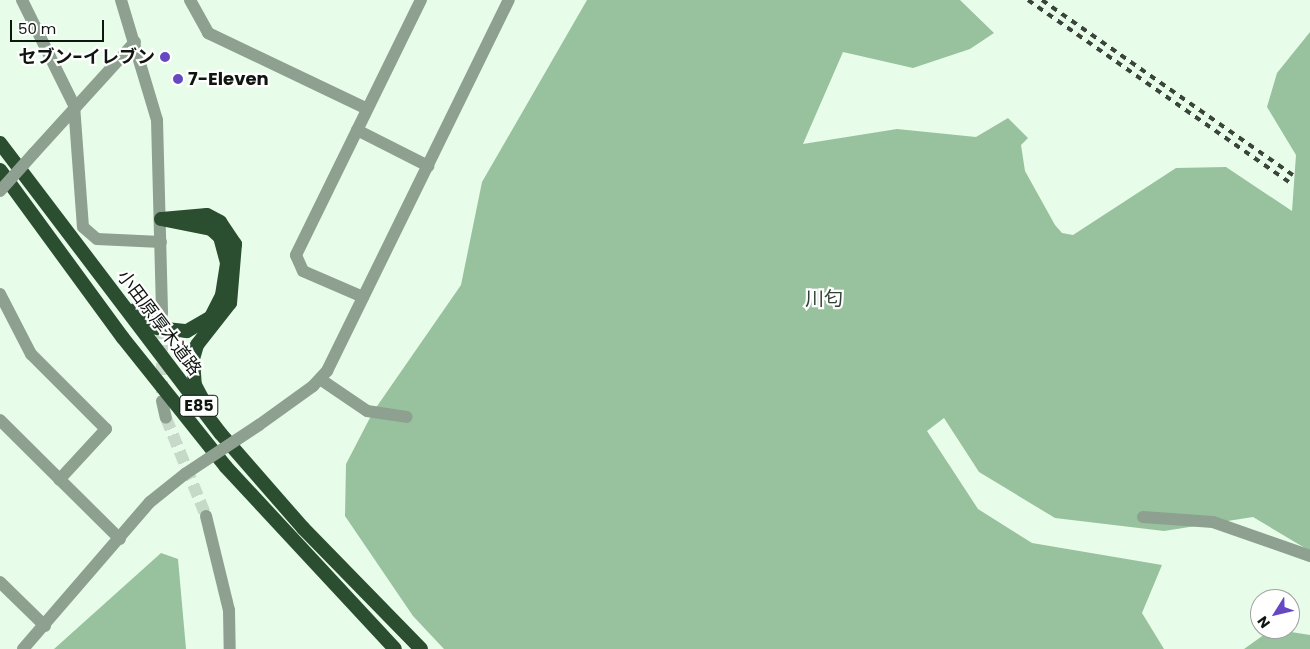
<!DOCTYPE html>
<html>
<head>
<meta charset="utf-8">
<style>
  body { margin:0 }
  #map { position:relative; width:1310px; height:649px; overflow:hidden; background:#e8fcea; font-family:Poppins,"Noto Sans JP",sans-serif }
  div>[style] { position:absolute }
  .forest>* { inset:0; background:#98c29d }
  .tertiary-tunnel>* { height:12px; margin-top:-6px; transform-origin:0; background:repeating-linear-gradient(90deg,#c7dac9 0 12px,transparent 0 18px) }
  .minor>* { height:12px; margin:-6px; padding:0 6px; transform-origin:6px; border-radius:6px; background:#8ea090 }
  .tertiary>* { height:12px; margin:-6px; padding:0 6px; transform-origin:6px; border-radius:6px; background:#8ea090 }
  .trunk>* { height:14px; margin:-7px; padding:0 7px; transform-origin:7px; border-radius:7px; background:#2b4e31 }
  .rail>* { height:4px; margin-top:-2px; transform-origin:0; background:repeating-linear-gradient(90deg,#3a443b 0 6px,transparent 0 12px) }
  .tertiary-bridge>* { height:12px; margin:-6px; padding:0 6px; transform-origin:6px; border-radius:6px; background:#8ea090 }
  .dots>* { width:14px; height:14px; translate:-50% -50%; box-sizing:border-box; border:2px solid #fff; border-radius:50% }
  span { translate:-50% -50%; white-space:nowrap; text-align:center; line-height:1.15; -webkit-text-stroke:4.5px #fff; paint-order:stroke }
  .shield-label span { padding:1px 4px; background:#fff; border:1px solid; border-radius:4px; -webkit-text-stroke-width:0 }
  .shield-label { font-size:16px; color:#0f1610; font-weight:700 }
  .poi-label { font-size:18px; color:#0f1610; font-weight:700 }
  .right { translate:-100% -50%; text-align:right }
  .left { translate:0 -50%; text-align:left }
  .street-label { font-size:18px; color:#0f1610 }
  .neighbourhood-label { font-size:19px; color:#314033 }
  .north { position:absolute; left:1250px; top:589px; width:50px; height:50px; box-sizing:border-box; background:#fff; border:1px solid #9fa29f; border-radius:50%; rotate:234deg; font-size:14px; font-weight:700; line-height:20px; text-align:center; color:#0f1610 }
  .north::after { content:''; display:block; margin:auto; width:18px; height:22px; background:#6649c2; clip-path:polygon(50% 0,100% 100%,50% 72%,0 100%) }
  .scale { position:absolute; left:10px; top:20px; width:94px; height:22px; box-sizing:border-box; border:2px solid #0f1610; border-top:0; padding-left:6px; font-size:15px; line-height:18px; white-space:nowrap; color:#0f1610; -webkit-text-stroke:4px #fff; paint-order:stroke }
</style>
</head>
<body>
<div id="map">
  <div class="forest">
    <div style="clip-path:polygon(587px 0,960px 0,994px 33px,970px 49px,913px 68px,843px 52px,803px 144px,897px 129px,976px 137px,1008px 118px,1028px 138px,1021px 145px,1025px 171px,1055px 225px,1062px 233px,1073px 235px,1176px 168px,1226px 167px,1292px 211px,1296px 155px,1267px 107px,1277px 73px,1310px 32px,1310px 551px,1253px 517px,1164px 531px,1055px 518px,979px 472px,944px 418px,927px 431px,978px 509px,1032px 543px,1162px 565px,1142px 613px,1164px 649px,444px 649px,413px 616px,345px 516px,346px 464px,373px 412px,461px 285px,482px 182px)"></div>
    <div style="clip-path:polygon(161px 553px,178px 559px,186px 649px,54px 649px)"></div>
    <div style="clip-path:polygon(1272px 629px,1310px 635px,1310px 649px,1244px 649px)"></div>
  </div>
  <div class="tertiary-tunnel">
    <div style="left:162px;top:393px;width:80px;rotate:-90deg"></div>
    <div style="left:166px;top:418px;width:106px;rotate:67.8deg"></div>
  </div>
  <div class="minor">
    <div style="left:22px;top:0;width:117px;rotate:63.7deg"></div>
    <div style="left:74px;top:105px;width:122px;rotate:85.8deg"></div>
    <div style="left:83px;top:227px;width:18px;rotate:41deg"></div>
    <div style="left:97px;top:239px;width:64px;rotate:2.7deg"></div>
    <div style="left:190px;top:0;width:38px;rotate:61deg"></div>
    <div style="left:208px;top:33px;width:176px;rotate:25.5deg"></div>
    <div style="left:357px;top:130px;width:80px;rotate:26.9deg"></div>
    <div style="left:0;top:294px;width:68px;rotate:62.7deg"></div>
    <div style="left:31px;top:354px;width:106px;rotate:45deg"></div>
    <div style="left:106px;top:429px;width:69px;rotate:132.7deg"></div>
    <div style="left:363px;top:297px;width:65px;rotate:-156.6deg"></div>
    <div style="left:303px;top:271px;width:17px;rotate:-114deg"></div>
    <div style="left:296px;top:255px;width:284px;rotate:-63.9deg"></div>
    <div style="left:320px;top:379px;width:57px;rotate:34.2deg"></div>
    <div style="left:367px;top:411px;width:40px;rotate:8.5deg"></div>
    <div style="left:1143px;top:517px;width:70px;rotate:4.1deg"></div>
    <div style="left:1213px;top:522px;width:103px;rotate:19.3deg"></div>
    <div style="left:0;top:582px;width:63px;rotate:44.4deg"></div>
  </div>
  <div class="tertiary">
    <div style="left:121px;top:0;width:125px;rotate:73.3deg"></div>
    <div style="left:157px;top:120px;width:193px;rotate:88.5deg"></div>
    <div style="left:34px;top:153px;width:150px;rotate:-47.7deg"></div>
    <div style="left:162px;top:401px;width:17px;rotate:77deg"></div>
    <div style="left:0;top:420px;width:169px;rotate:44.8deg"></div>
    <div style="left:259px;top:425px;width:67px;rotate:-35.8deg"></div>
    <div style="left:313px;top:386px;width:21px;rotate:-47deg"></div>
    <div style="left:327px;top:371px;width:413px;rotate:-63.9deg"></div>
    <div style="left:206px;top:516px;width:97px;rotate:76.3deg"></div>
    <div style="left:229px;top:610px;width:39px;rotate:89deg"></div>
    <div style="left:23px;top:649px;width:194px;rotate:-49.2deg"></div>
    <div style="left:150px;top:502px;width:45px;rotate:-38.7deg"></div>
  </div>
  <div class="trunk">
    <div style="left:0;top:143px;width:365px;rotate:52.8deg"></div>
    <div style="left:221px;top:434px;width:125px;rotate:48.9deg"></div>
    <div style="left:303px;top:528px;width:169px;rotate:45.7deg"></div>
    <div style="left:0;top:170px;width:208px;rotate:53.8deg"></div>
    <div style="left:123px;top:338px;width:165px;rotate:51.4deg"></div>
    <div style="left:226px;top:467px;width:248px;rotate:47.1deg"></div>
    <div style="left:162px;top:219px;width:45px;rotate:-5.1deg"></div>
    <div style="left:207px;top:215px;width:15px;rotate:28deg"></div>
    <div style="left:220px;top:222px;width:27px;rotate:56deg"></div>
    <div style="left:235px;top:244px;width:59px;rotate:94.8deg"></div>
    <div style="left:230px;top:303px;width:53px;rotate:128.2deg"></div>
    <div style="left:197px;top:345px;width:15px;rotate:106deg"></div>
    <div style="left:193px;top:359px;width:26px;rotate:86deg"></div>
    <div style="left:195px;top:385px;width:21px;rotate:62deg"></div>
    <div style="left:135px;top:310px;width:28px;rotate:39deg"></div>
    <div style="left:157px;top:328px;width:30px;rotate:6deg"></div>
    <div style="left:187px;top:331px;width:28px;rotate:-30deg"></div>
    <div style="left:211px;top:317px;width:25px;rotate:-63deg"></div>
    <div style="left:222px;top:295px;width:32px;rotate:-81deg"></div>
    <div style="left:227px;top:263px;width:27px;rotate:-105deg"></div>
    <div style="left:220px;top:237px;width:12px;rotate:-138deg"></div>
    <div style="left:211px;top:229px;width:51px;rotate:-168.7deg"></div>
  </div>
  <div class="rail">
    <div style="left:1028px;top:0;width:318px;rotate:34.9deg"></div>
    <div style="left:1042px;top:0;width:306px;rotate:34.9deg"></div>
  </div>
  <div class="tertiary-bridge">
    <div style="left:0;top:191px;width:51px;rotate:-48.2deg"></div>
    <div style="left:185px;top:474px;width:89px;rotate:-33.5deg"></div>
  </div>
  <div class="dots">
    <div style="left:165px;top:57px;background:#6649c2"></div>
    <div style="left:178px;top:79px;background:#6649c2"></div>
  </div>
  <div class="shield-label">
    <span style="left:199px;top:406px">E85</span>
  </div>
  <div class="poi-label">
    <span class="right" style="left:155px;top:57px">セブン-イレブン</span>
    <span class="left" style="left:188px;top:79px">7-Eleven</span>
  </div>
  <div class="street-label">
    <span style="left:159px;top:323px;rotate:53deg">小田原厚木道路</span>
  </div>
  <div class="neighbourhood-label">
    <span style="left:824px;top:299px">川匂</span>
  </div>
  <div class="north">N</div>
  <div class="scale">50 m</div>
</div>
</body>
</html>
